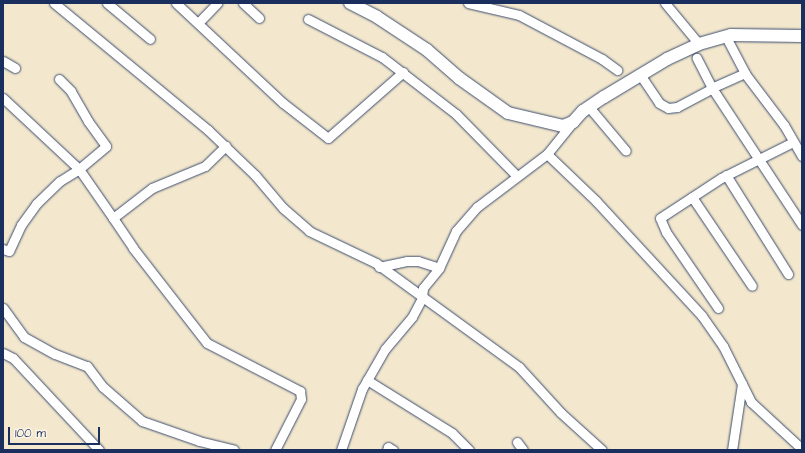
<!DOCTYPE html>
<html>
<head>
<meta charset="utf-8">
<style>
  body { margin:0 }
  #map { position:relative; width:805px; height:453px; overflow:hidden; background:#f3e8cd; font-family:"Architects Daughter",sans-serif }
  div>[style] { position:absolute }
  .roads { filter:drop-shadow(0 0 1px #3b4b6f) drop-shadow(0 0 1px #3b4b6f) }
  .minor>* { height:9px; margin:-4.5px; padding:0 4.5px; transform-origin:4.5px; border-radius:4.5px; background:#fff }
  .major>* { height:12px; margin:-6px; padding:0 6px; transform-origin:6px; border-radius:6px; background:#fff }
  span { translate:-50% -50%; white-space:nowrap; text-align:center; line-height:1.15; -webkit-text-stroke:4px #fcf5e5; paint-order:stroke }
  .frame { position:absolute; inset:0; border:4px solid #1b2f5e; pointer-events:none }
  .scale { position:absolute; left:8px; top:427px; width:92px; height:18px; box-sizing:border-box; border:2px solid #1b2f5e; border-top:0; padding-left:5px; font-size:12px; line-height:14px; white-space:nowrap; color:#1b2f5e; -webkit-text-stroke:3px #fcf5e5; paint-order:stroke }
</style>
</head>
<body>
<div id="map">
  <div class="roads">
    <div class="minor">
      <div style="left:54px;top:3px;width:200px;rotate:39.5deg"></div>
      <div style="left:208px;top:130px;width:65px;rotate:43.8deg"></div>
      <div style="left:255px;top:175px;width:43px;rotate:49.7deg"></div>
      <div style="left:283px;top:208px;width:35px;rotate:41deg"></div>
      <div style="left:309px;top:231px;width:74px;rotate:25.5deg"></div>
      <div style="left:376px;top:263px;width:177px;rotate:36deg"></div>
      <div style="left:519px;top:367px;width:62px;rotate:47.6deg"></div>
      <div style="left:561px;top:413px;width:55px;rotate:42.1deg"></div>
      <div style="left:107px;top:3px;width:56px;rotate:39.9deg"></div>
      <div style="left:176px;top:3px;width:146px;rotate:43.1deg"></div>
      <div style="left:283px;top:103px;width:57px;rotate:37.9deg"></div>
      <div style="left:328px;top:138px;width:100px;rotate:-41.3deg"></div>
      <div style="left:243px;top:3px;width:22px;rotate:43deg"></div>
      <div style="left:468px;top:3px;width:52px;rotate:13.2deg"></div>
      <div style="left:519px;top:15px;width:94px;rotate:27.9deg"></div>
      <div style="left:602px;top:59px;width:19px;rotate:36deg"></div>
      <div style="left:665px;top:3px;width:53px;rotate:50.3deg"></div>
      <div style="left:308px;top:19px;width:83px;rotate:27.2deg"></div>
      <div style="left:382px;top:57px;width:93px;rotate:37.6deg"></div>
      <div style="left:456px;top:114px;width:87px;rotate:45.5deg"></div>
      <div style="left:198px;top:23px;width:28px;rotate:-46deg"></div>
      <div style="left:725px;top:35px;width:45px;rotate:62.3deg"></div>
      <div style="left:746px;top:75px;width:63px;rotate:52.8deg"></div>
      <div style="left:784px;top:125px;width:36px;rotate:60deg"></div>
      <div style="left:3px;top:61px;width:14px;rotate:30deg"></div>
      <div style="left:745px;top:73px;width:36px;rotate:156deg"></div>
      <div style="left:712px;top:88px;width:164px;rotate:56.7deg"></div>
      <div style="left:641px;top:76px;width:32px;rotate:56deg"></div>
      <div style="left:659px;top:103px;width:10px;rotate:29deg"></div>
      <div style="left:668px;top:108px;width:9px;rotate:-6deg"></div>
      <div style="left:677px;top:107px;width:40px;rotate:-28deg"></div>
      <div style="left:712px;top:88px;width:34px;rotate:-117deg"></div>
      <div style="left:3px;top:98px;width:104px;rotate:43.1deg"></div>
      <div style="left:79px;top:169px;width:60px;rotate:55.2deg"></div>
      <div style="left:113px;top:218px;width:49px;rotate:-37.6deg"></div>
      <div style="left:152px;top:188px;width:57px;rotate:-22.5deg"></div>
      <div style="left:205px;top:166px;width:29px;rotate:-44deg"></div>
      <div style="left:589px;top:107px;width:57px;rotate:49.9deg"></div>
      <div style="left:547px;top:154px;width:68px;rotate:43.8deg"></div>
      <div style="left:596px;top:201px;width:156px;rotate:47.3deg"></div>
      <div style="left:702px;top:316px;width:37px;rotate:55deg"></div>
      <div style="left:723px;top:346px;width:63px;rotate:63.4deg"></div>
      <div style="left:751px;top:402px;width:69px;rotate:42.7deg"></div>
      <div style="left:726px;top:175px;width:117px;rotate:57.9deg"></div>
      <div style="left:692px;top:197px;width:107px;rotate:56deg"></div>
      <div style="left:113px;top:218px;width:36px;rotate:56deg"></div>
      <div style="left:133px;top:248px;width:120px;rotate:52.1deg"></div>
      <div style="left:207px;top:343px;width:105px;rotate:27.3deg"></div>
      <div style="left:300px;top:391px;width:8px;rotate:83deg"></div>
      <div style="left:301px;top:399px;width:57px;rotate:117deg"></div>
      <div style="left:3px;top:249px;width:6px;rotate:18deg"></div>
      <div style="left:9px;top:251px;width:29px;rotate:-65deg"></div>
      <div style="left:21px;top:225px;width:26px;rotate:-54deg"></div>
      <div style="left:36px;top:204px;width:33px;rotate:-44deg"></div>
      <div style="left:60px;top:181px;width:22px;rotate:-32deg"></div>
      <div style="left:79px;top:169px;width:35px;rotate:-40deg"></div>
      <div style="left:106px;top:146px;width:31px;rotate:-126deg"></div>
      <div style="left:88px;top:121px;width:34px;rotate:-120deg"></div>
      <div style="left:71px;top:91px;width:17px;rotate:-135deg"></div>
      <div style="left:379px;top:267px;width:29px;rotate:-12deg"></div>
      <div style="left:407px;top:261px;width:11px"></div>
      <div style="left:418px;top:261px;width:22px;rotate:18deg"></div>
      <div style="left:3px;top:308px;width:36px;rotate:54deg"></div>
      <div style="left:24px;top:337px;width:35px;rotate:29deg"></div>
      <div style="left:55px;top:354px;width:34px;rotate:21deg"></div>
      <div style="left:87px;top:366px;width:26px;rotate:53deg"></div>
      <div style="left:103px;top:387px;width:52px;rotate:41.1deg"></div>
      <div style="left:142px;top:421px;width:60px;rotate:19.3deg"></div>
      <div style="left:199px;top:441px;width:36px;rotate:14deg"></div>
      <div style="left:718px;top:308px;width:92px;rotate:-124.4deg"></div>
      <div style="left:666px;top:232px;width:15px;rotate:-113deg"></div>
      <div style="left:660px;top:218px;width:73px;rotate:-33.3deg"></div>
      <div style="left:721px;top:178px;width:80px;rotate:-26.6deg"></div>
      <div style="left:3px;top:353px;width:11px;rotate:27deg"></div>
      <div style="left:13px;top:358px;width:126px;rotate:46.9deg"></div>
      <div style="left:367px;top:380px;width:100px;rotate:31.9deg"></div>
      <div style="left:452px;top:433px;width:24px;rotate:45deg"></div>
      <div style="left:517px;top:442px;width:10px;rotate:53deg"></div>
      <div style="left:341px;top:450px;width:65px;rotate:-71deg"></div>
      <div style="left:362px;top:389px;width:46px;rotate:-60.1deg"></div>
      <div style="left:385px;top:349px;width:42px;rotate:-49.8deg"></div>
      <div style="left:412px;top:317px;width:21px;rotate:-62deg"></div>
      <div style="left:422px;top:298px;width:10px;rotate:-84deg"></div>
      <div style="left:423px;top:288px;width:26px;rotate:-51deg"></div>
      <div style="left:439px;top:268px;width:41px;rotate:-65.3deg"></div>
      <div style="left:456px;top:231px;width:32px;rotate:-49deg"></div>
      <div style="left:477px;top:207px;width:88px;rotate:-37.1deg"></div>
      <div style="left:547px;top:154px;width:40px;rotate:-51deg"></div>
      <div style="left:387px;top:450px;width:3px;rotate:-72deg"></div>
      <div style="left:388px;top:447px;width:6px;rotate:31deg"></div>
      <div style="left:732px;top:450px;width:67px;rotate:-81.4deg"></div>
    </div>
    <div class="major">
      <div style="left:350px;top:3px;width:30px;rotate:27deg"></div>
      <div style="left:377px;top:17px;width:60px;rotate:33.4deg"></div>
      <div style="left:427px;top:50px;width:43px;rotate:41.2deg"></div>
      <div style="left:459px;top:78px;width:60px;rotate:35.5deg"></div>
      <div style="left:508px;top:113px;width:57px;rotate:13.3deg"></div>
      <div style="left:563px;top:126px;width:11px;rotate:-22deg"></div>
      <div style="left:573px;top:122px;width:15px;rotate:-48deg"></div>
      <div style="left:583px;top:111px;width:25px;rotate:-34deg"></div>
      <div style="left:604px;top:97px;width:74px;rotate:-31.1deg"></div>
      <div style="left:667px;top:59px;width:35px;rotate:-25deg"></div>
      <div style="left:699px;top:44px;width:33px;rotate:-16deg"></div>
      <div style="left:731px;top:35px;width:71px;rotate:0.8deg"></div>
    </div>
  </div>
  <div class="frame"></div>
  <div class="scale">100 m</div>
</div>
</body>
</html>
